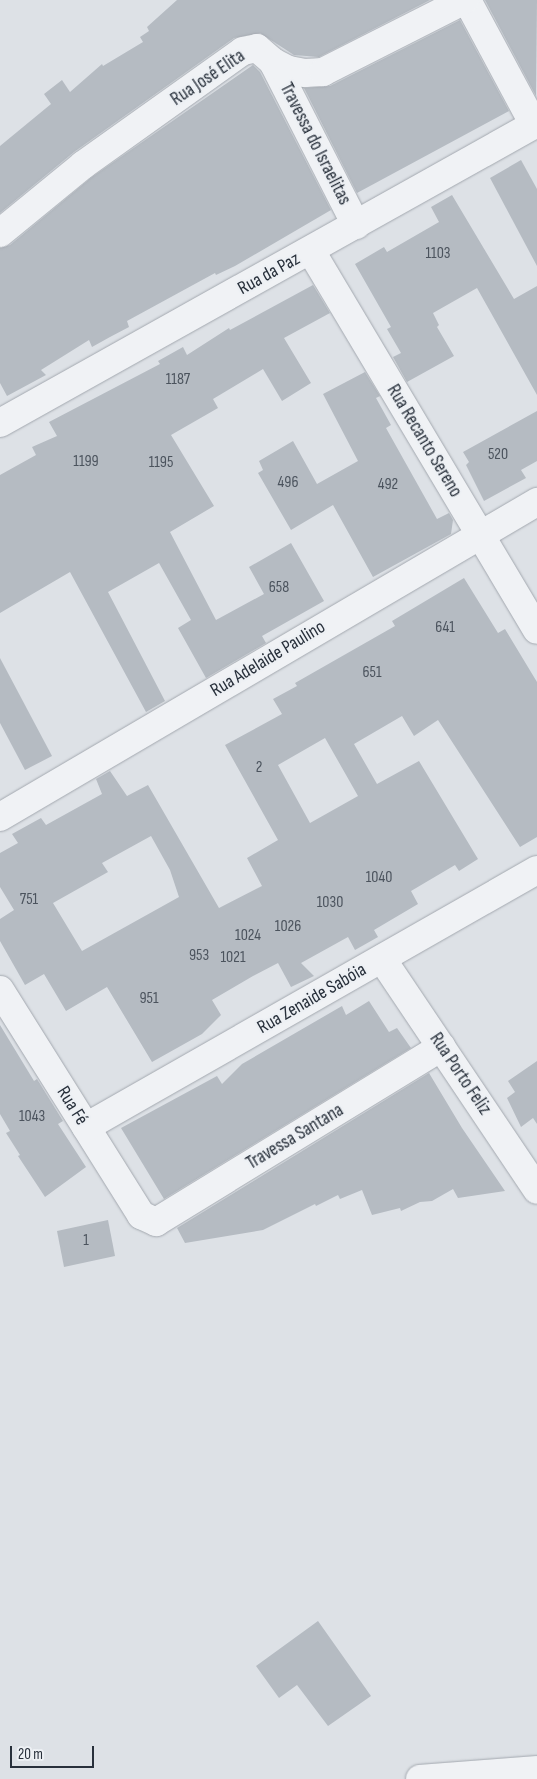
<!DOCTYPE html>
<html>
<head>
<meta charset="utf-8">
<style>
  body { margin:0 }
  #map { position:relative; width:537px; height:1779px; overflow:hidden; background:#dde1e6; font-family:"Sofia Sans Condensed",sans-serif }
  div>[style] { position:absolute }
  .building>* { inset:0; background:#b5bbc2 }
  .roads { filter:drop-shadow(0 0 1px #a3a8af) drop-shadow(0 0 1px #a3a8af) }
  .minor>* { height:28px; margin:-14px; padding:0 14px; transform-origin:14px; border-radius:14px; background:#f0f2f5 }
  span { translate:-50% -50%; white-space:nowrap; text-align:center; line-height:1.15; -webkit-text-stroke:4.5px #edf0f4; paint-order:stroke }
  .number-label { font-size:16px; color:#4b535d }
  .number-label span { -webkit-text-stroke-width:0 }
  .street-label { font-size:19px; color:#28303b }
  .scale { position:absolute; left:10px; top:1746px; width:84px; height:22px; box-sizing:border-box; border:2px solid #28303b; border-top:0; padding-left:6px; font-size:15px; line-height:18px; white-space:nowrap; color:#28303b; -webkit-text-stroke:4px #edf0f4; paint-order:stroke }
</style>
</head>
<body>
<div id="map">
  <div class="building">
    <div style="clip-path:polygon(177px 0,430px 0,319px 57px,294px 55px,260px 33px,234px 38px,74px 152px,0 213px,0 146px,51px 104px,44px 94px,62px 80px,70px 92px,102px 64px,103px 66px,143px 42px,140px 37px,149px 31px,147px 27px)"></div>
    <div style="clip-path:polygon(485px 0,537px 0,536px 96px)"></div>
    <div style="clip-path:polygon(460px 20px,509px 111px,357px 193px,304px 88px,330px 86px)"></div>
    <div style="clip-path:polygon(253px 65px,260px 72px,331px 210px,235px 266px,216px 275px,215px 273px,127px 321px,129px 327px,110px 337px,92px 347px,89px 340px,41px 370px,46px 375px,7px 396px,0 383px,0 248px,10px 245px,92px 177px)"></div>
    <div style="clip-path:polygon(521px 160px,537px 189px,537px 266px,490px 178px)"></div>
    <div style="clip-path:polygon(452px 195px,514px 299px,537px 286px,537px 395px,477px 288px,433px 313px,439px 325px,437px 327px,454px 356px,407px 382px,393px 357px,401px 353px,387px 329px,391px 327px,355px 264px,384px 247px,387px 252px,439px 222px,431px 207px)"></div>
    <div style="clip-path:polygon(313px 285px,330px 313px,284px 338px,311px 383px,282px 401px,263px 369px,213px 399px,218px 408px,171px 435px,214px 506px,170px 532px,216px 620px,264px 594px,249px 567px,291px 543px,324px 601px,262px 636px,266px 643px,206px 678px,178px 628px,191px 620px,159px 563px,108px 592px,165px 701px,146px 712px,70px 572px,0 613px,0 475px,36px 455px,32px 447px,57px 436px,49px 422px,160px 364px,158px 361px,183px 347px,187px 355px,229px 328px,230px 330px)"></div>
    <div style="clip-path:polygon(365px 372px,380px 396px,376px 398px,391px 425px,386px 428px,437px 519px,449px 513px,453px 520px,451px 534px,373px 577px,333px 505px,291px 530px,258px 473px,263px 470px,259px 461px,293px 441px,317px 484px,358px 461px,323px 394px)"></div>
    <div style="clip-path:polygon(537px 411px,537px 461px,521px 470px,526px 478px,484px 501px,466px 465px,469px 462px,463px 452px)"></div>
    <div style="clip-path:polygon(evenodd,464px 578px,498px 633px,505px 629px,537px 682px,537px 837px,520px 847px,438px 720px,414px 736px,402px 716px,354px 744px,377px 784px,419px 761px,478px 859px,459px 871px,455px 865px,411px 891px,418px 904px,374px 930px,378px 937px,355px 950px,348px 937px,301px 963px,314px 976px,291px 987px,278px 963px,253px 976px,212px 1000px,221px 1015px,202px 1034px,152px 1062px,107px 987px,66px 1011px,44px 974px,25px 985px,0 941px,0 919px,14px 910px,0 887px,0 853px,18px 843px,12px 834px,41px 818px,46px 825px,102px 794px,96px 779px,110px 771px,127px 796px,148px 785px,219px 908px,262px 886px,247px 858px,278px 840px,225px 745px,282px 714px,273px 699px,297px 686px,295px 683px,395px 626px,392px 621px,464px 578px,325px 738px,358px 796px,310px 823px,278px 765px,325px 738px,464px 578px,151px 836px,170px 870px,179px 897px,82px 951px,53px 903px,108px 872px,102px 863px,151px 836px)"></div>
    <div style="clip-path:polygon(0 658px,52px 756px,25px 770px,0 723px)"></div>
    <div style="clip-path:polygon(369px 1001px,389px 1032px,397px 1028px,411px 1048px,164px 1199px,121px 1128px,217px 1076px,222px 1084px,242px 1064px,342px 1006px,346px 1015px)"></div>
    <div style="clip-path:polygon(0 1025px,34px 1081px,37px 1079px,63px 1121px,58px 1124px,86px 1167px,45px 1197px,18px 1156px,20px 1155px,6px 1133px,10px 1131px,0 1114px)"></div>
    <div style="clip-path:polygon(537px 1061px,537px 1124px,533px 1118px,521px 1127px,507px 1098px,515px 1092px,508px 1081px)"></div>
    <div style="clip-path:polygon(429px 1073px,462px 1128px,505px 1191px,458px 1198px,453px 1189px,432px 1201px,420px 1202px,401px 1211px,400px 1208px,372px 1215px,362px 1190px,340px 1199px,338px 1195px,316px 1206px,315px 1204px,263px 1230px,185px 1243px,177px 1228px)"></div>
    <div style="clip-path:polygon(108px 1220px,115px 1256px,64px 1267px,57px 1231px)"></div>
    <div style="clip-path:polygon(318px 1621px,371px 1696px,328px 1726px,297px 1685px,279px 1698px,256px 1666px)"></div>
  </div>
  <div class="roads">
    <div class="minor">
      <div style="left:467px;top:0;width:142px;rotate:61.8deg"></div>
      <div style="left:273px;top:62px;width:183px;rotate:63deg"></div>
      <div style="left:0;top:233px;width:107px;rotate:-39.3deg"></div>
      <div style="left:83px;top:165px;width:196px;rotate:-35.5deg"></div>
      <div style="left:243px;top:51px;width:14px;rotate:-12deg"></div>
      <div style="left:257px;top:48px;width:21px;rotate:41deg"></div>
      <div style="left:273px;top:62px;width:18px;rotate:27deg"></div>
      <div style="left:289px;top:70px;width:16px;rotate:11deg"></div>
      <div style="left:305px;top:73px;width:18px;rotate:-3deg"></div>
      <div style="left:323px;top:72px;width:159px;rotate:-26.9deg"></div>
      <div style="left:311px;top:251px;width:441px;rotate:59.2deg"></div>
      <div style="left:0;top:423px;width:615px;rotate:-29.19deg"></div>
      <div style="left:0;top:817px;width:623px;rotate:-30.4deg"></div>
      <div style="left:382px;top:959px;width:278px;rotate:56.1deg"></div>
      <div style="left:0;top:990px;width:266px;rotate:57.9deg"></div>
      <div style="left:141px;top:1215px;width:17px;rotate:25deg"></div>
      <div style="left:156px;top:1222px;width:335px;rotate:-31.5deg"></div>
      <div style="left:86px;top:1127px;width:519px;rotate:-29.68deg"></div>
      <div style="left:420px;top:1779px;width:117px;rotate:-4.4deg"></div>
    </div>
  </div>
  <div class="number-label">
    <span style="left:438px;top:254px">1103</span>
    <span style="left:178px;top:380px">1187</span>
    <span style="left:498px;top:455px">520</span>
    <span style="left:86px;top:462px">1199</span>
    <span style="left:161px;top:463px">1195</span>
    <span style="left:288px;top:483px">496</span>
    <span style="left:388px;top:485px">492</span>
    <span style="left:279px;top:588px">658</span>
    <span style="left:445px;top:628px">641</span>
    <span style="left:372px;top:673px">651</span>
    <span style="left:259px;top:768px">2</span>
    <span style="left:379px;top:878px">1040</span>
    <span style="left:29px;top:900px">751</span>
    <span style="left:330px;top:903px">1030</span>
    <span style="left:288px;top:927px">1026</span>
    <span style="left:248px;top:936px">1024</span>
    <span style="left:199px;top:956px">953</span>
    <span style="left:233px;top:958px">1021</span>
    <span style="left:149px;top:999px">951</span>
    <span style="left:32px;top:1117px">1043</span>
    <span style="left:86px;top:1241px">1</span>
  </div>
  <div class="street-label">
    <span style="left:208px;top:78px;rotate:-34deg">Rua José Elita</span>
    <span style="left:315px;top:144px;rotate:63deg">Travessa do Israelitas</span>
    <span style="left:269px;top:274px;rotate:-29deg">Rua da Paz</span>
    <span style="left:424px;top:441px;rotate:59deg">Rua Recanto Sereno</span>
    <span style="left:268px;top:659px;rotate:-31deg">Rua Adelaide Paulino</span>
    <span style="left:312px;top:999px;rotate:-30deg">Rua Zenaide Sabóia</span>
    <span style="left:460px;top:1074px;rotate:56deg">Rua Porto Feliz</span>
    <span style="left:72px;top:1106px;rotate:58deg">Rua Fé</span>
    <span style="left:295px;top:1137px;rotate:-31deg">Travessa Santana</span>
  </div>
  <div class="scale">20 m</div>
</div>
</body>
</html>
